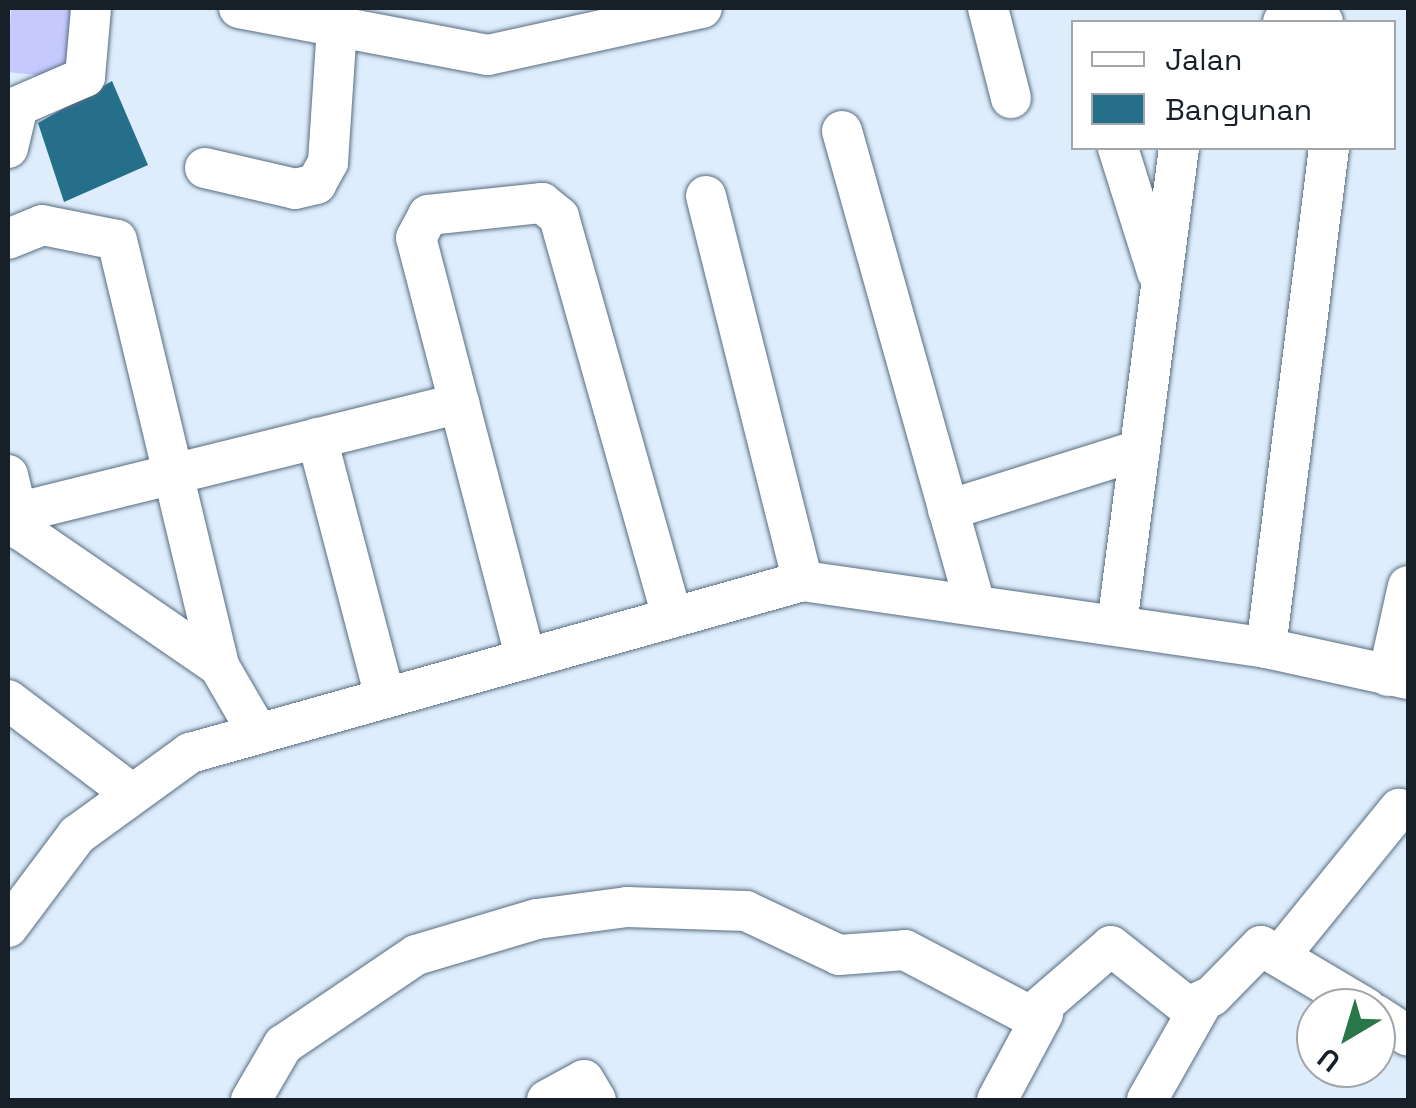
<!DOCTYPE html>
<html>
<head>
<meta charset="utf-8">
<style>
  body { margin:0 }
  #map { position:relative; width:1416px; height:1108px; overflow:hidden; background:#deedfb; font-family:"Space Grotesk",sans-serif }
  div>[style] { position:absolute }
  .green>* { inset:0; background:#c5c9fe }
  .building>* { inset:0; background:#256f8b }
  .roads { filter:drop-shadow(0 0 2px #576d80) drop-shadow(0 0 2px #576d80) }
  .minor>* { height:40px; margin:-20px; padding:0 20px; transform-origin:20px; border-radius:20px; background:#fff }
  span { translate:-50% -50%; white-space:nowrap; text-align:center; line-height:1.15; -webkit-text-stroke:10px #fff; paint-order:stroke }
  .frame { position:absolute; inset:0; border:10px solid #172028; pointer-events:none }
  .legend { position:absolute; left:1071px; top:20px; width:325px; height:130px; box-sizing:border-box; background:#fff; border:2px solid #a2a6a9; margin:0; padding:12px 18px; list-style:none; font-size:30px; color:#172028 }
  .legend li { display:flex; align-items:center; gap:20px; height:50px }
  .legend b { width:50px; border:2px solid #a2a6a9 }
  .north { position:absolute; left:1296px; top:988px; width:100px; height:100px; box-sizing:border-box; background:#fff; border:2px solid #a2a6a9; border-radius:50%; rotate:218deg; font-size:28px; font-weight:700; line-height:40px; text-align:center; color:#172028 }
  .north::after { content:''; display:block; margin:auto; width:35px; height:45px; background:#297748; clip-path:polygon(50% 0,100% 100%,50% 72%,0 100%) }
</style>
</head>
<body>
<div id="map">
  <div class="green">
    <div style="clip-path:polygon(11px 8px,81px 8px,73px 79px,8px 72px)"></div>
  </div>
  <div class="building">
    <div style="clip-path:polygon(112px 81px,148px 165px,64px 202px,38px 123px)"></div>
  </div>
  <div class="roads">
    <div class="minor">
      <div style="left:239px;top:8px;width:253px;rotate:10.7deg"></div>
      <div style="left:488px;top:55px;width:219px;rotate:-12.4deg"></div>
      <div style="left:988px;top:8px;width:93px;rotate:75.7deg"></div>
      <div style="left:1283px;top:22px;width:40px"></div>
      <div style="left:842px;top:131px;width:489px;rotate:74.3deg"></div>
      <div style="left:8px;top:148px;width:43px;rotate:-76.6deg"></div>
      <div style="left:18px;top:106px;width:73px;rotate:-23.4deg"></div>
      <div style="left:85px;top:77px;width:69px;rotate:-85deg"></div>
      <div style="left:1118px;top:148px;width:130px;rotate:72.5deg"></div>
      <div style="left:205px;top:168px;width:92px;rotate:13.1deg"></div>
      <div style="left:295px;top:189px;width:22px;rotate:-13deg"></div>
      <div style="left:316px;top:184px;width:25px;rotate:-61deg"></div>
      <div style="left:328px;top:162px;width:135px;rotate:-86.2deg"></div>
      <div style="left:706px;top:196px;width:397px;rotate:75.9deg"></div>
      <div style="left:8px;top:239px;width:37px;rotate:-22deg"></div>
      <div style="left:42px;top:225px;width:76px;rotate:11.3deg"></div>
      <div style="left:117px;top:240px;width:438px;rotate:76.5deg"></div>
      <div style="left:219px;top:666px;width:72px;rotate:59.9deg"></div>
      <div style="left:317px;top:438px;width:264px;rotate:75.3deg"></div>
      <div style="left:8px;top:475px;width:57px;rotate:76.7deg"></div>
      <div style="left:21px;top:530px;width:240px;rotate:34.5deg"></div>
      <div style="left:948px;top:510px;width:201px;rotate:-17.4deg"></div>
      <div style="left:8px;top:515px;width:465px;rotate:-13.9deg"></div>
      <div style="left:1117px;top:625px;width:481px;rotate:-82.6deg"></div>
      <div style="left:1266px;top:648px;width:504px;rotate:-82.82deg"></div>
      <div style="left:525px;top:656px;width:432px;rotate:-104.6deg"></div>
      <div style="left:416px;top:238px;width:26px;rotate:-62deg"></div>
      <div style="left:428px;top:215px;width:115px;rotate:-6deg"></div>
      <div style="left:542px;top:203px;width:22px;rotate:39deg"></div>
      <div style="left:559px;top:217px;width:415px;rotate:74.2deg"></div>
      <div style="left:1388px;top:676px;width:92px;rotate:-77.5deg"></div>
      <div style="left:8px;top:700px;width:149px;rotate:37.1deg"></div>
      <div style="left:8px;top:927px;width:115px;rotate:-53.1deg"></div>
      <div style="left:77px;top:835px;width:140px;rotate:-36deg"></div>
      <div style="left:190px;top:753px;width:637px;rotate:-15.67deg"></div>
      <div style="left:803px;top:581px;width:468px;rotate:8.2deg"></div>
      <div style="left:1266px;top:648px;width:145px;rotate:12.3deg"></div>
      <div style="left:1282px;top:953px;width:186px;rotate:-50.9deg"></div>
      <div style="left:1376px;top:1015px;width:38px;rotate:33deg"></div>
      <div style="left:251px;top:1100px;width:64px;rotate:-59.8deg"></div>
      <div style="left:283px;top:1045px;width:161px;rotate:-34.1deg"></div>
      <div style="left:416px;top:955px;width:126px;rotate:-16.6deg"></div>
      <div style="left:537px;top:919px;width:91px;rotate:-7.6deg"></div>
      <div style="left:627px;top:907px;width:119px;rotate:1.9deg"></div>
      <div style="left:746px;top:911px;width:103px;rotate:25.3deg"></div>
      <div style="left:839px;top:955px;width:66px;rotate:-4.3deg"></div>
      <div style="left:905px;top:950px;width:141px;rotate:27.8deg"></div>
      <div style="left:1030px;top:1016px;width:107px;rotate:-40.8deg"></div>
      <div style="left:1111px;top:946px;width:98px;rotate:38.4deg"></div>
      <div style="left:1188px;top:1007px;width:26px;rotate:-25deg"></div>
      <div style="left:1212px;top:996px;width:70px;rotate:-45.6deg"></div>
      <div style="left:1261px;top:946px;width:122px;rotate:30.6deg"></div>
      <div style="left:547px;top:1100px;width:42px;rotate:-28.4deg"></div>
      <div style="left:584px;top:1080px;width:23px;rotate:59deg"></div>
      <div style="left:997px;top:1100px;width:98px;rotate:-61.9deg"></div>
      <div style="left:1147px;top:1100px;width:109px;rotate:-60.4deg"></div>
    </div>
  </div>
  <div class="frame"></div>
  <ul class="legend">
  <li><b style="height:12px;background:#fff"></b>Jalan</li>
  <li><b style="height:28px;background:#256f8b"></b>Bangunan</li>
  </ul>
  <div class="north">U</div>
</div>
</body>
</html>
